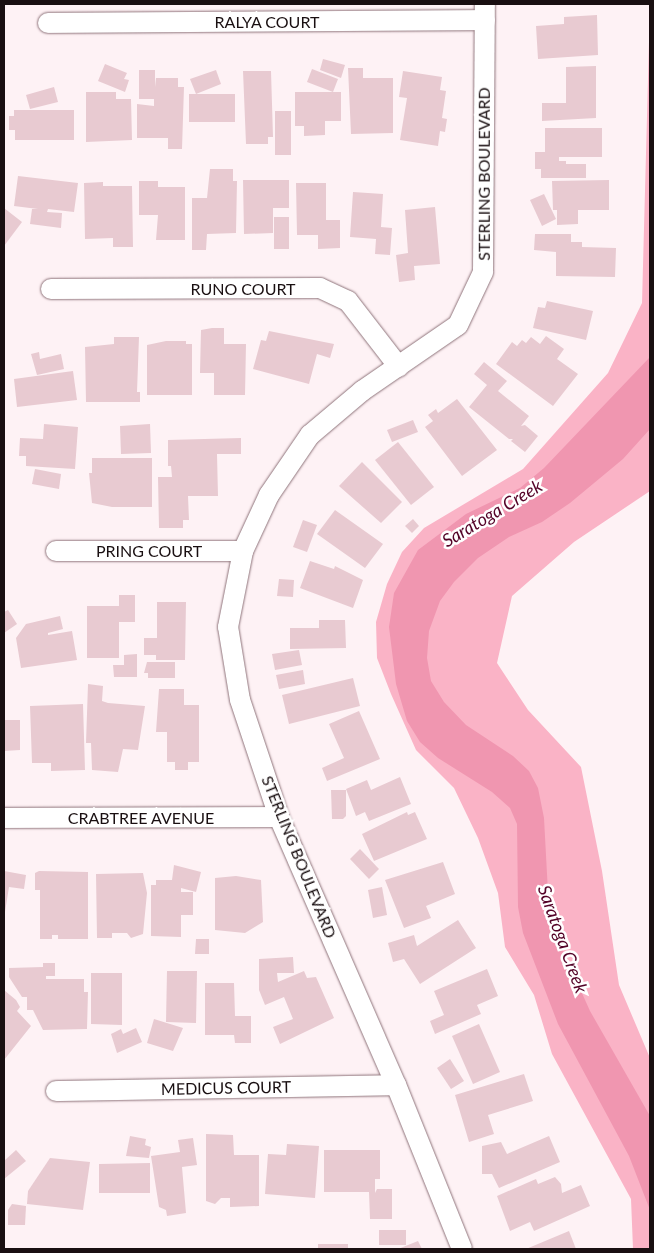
<!DOCTYPE html>
<html>
<head>
<meta charset="utf-8">
<style>
  body { margin:0 }
  #map { position:relative; width:654px; height:1253px; overflow:hidden; background:#fef2f5; font-family:Lato,sans-serif }
  div>[style] { position:absolute }
  .green>* { inset:0; background:#fab3c6 }
  .water>* { inset:0; background:#f096b0 }
  .building>* { inset:0; background:#e8cad1 }
  .roads { filter:drop-shadow(0 0 1px #8f747b) drop-shadow(0 0 1px #8f747b) }
  .street>* { height:20px; margin:-10px; padding:0 10px; transform-origin:10px; border-radius:10px; background:#fff }
  span { translate:-50% -50%; white-space:nowrap; text-align:center; line-height:1.15; -webkit-text-stroke:5px #fff; paint-order:stroke }
  .street-label { font-size:16px; color:#190f11 }
  .water-label { font-size:18px; color:#540328; font-style:italic }
  .frame { position:absolute; inset:0; border:5px solid #190f11; pointer-events:none }
</style>
</head>
<body>
<div id="map">
  <div class="green">
    <div style="clip-path:polygon(650px 4px,650px 491px,574px 542px,512px 596px,497px 663px,528px 710px,581px 767px,602px 871px,619px 985px,650px 1058px,650px 1249px,633px 1249px,631px 1199px,552px 1054px,534px 995px,505px 947px,498px 893px,478px 838px,454px 788px,416px 750px,391px 694px,377px 658px,376px 622px,387px 584px,402px 552px,424px 528px,523px 469px,608px 373px,642px 303px)"></div>
  </div>
  <div class="water">
    <div style="clip-path:polygon(650px 357px,650px 429px,623px 459px,570px 503px,542px 522px,509px 537px,478px 558px,454px 582px,440px 601px,429px 631px,427px 658px,431px 681px,444px 702px,466px 725px,513px 756px,529px 771px,538px 788px,544px 818px,549px 911px,555px 933px,590px 1011px,650px 1116px,650px 1210px,629px 1156px,558px 1024px,523px 933px,518px 907px,517px 824px,510px 808px,492px 792px,438px 758px,420px 742px,407px 721px,396px 684px,389px 627px,394px 593px,418px 550px,466px 514px,520px 488px,544px 468px)"></div>
  </div>
  <div class="building">
    <div style="clip-path:polygon(597px 15px,598px 55px,538px 59px,536px 26px,564px 24px,564px 17px)"></div>
    <div style="clip-path:polygon(323px 59px,345px 65px,341px 78px,320px 70px)"></div>
    <div style="clip-path:polygon(105px 64px,127px 73px,124px 79px,129px 80px,125px 92px,98px 81px)"></div>
    <div style="clip-path:polygon(596px 66px,596px 118px,542px 121px,542px 103px,566px 103px,566px 67px)"></div>
    <div style="clip-path:polygon(348px 68px,363px 68px,363px 78px,393px 78px,393px 133px,351px 134px)"></div>
    <div style="clip-path:polygon(312px 69px,338px 79px,333px 92px,307px 82px)"></div>
    <div style="clip-path:polygon(139px 70px,155px 70px,155px 87px,156px 78px,178px 78px,178px 87px,184px 87px,182px 149px,168px 149px,168px 138px,137px 138px,137px 104px,154px 106px,154px 99px,139px 99px)"></div>
    <div style="clip-path:polygon(216px 70px,221px 84px,196px 94px,190px 79px)"></div>
    <div style="clip-path:polygon(243px 71px,271px 71px,273px 137px,268px 137px,268px 144px,246px 144px)"></div>
    <div style="clip-path:polygon(403px 71px,442px 77px,440px 90px,446px 91px,442px 118px,447px 119px,445px 132px,440px 131px,438px 146px,400px 140px,407px 98px,399px 97px)"></div>
    <div style="clip-path:polygon(54px 87px,58px 102px,30px 109px,26px 95px)"></div>
    <div style="clip-path:polygon(86px 92px,116px 92px,116px 99px,131px 99px,132px 140px,86px 142px)"></div>
    <div style="clip-path:polygon(295px 92px,341px 92px,341px 121px,325px 121px,325px 135px,304px 136px,304px 126px,295px 126px)"></div>
    <div style="clip-path:polygon(189px 94px,235px 94px,235px 122px,189px 122px)"></div>
    <div style="clip-path:polygon(14px 110px,74px 110px,74px 140px,15px 140px,15px 130px,9px 130px,9px 116px,14px 116px)"></div>
    <div style="clip-path:polygon(275px 111px,291px 111px,291px 155px,275px 155px)"></div>
    <div style="clip-path:polygon(545px 128px,602px 128px,602px 157px,559px 157px,559px 161px,566px 161px,566px 164px,586px 164px,586px 178px,541px 178px,541px 169px,535px 169px,535px 152px,545px 152px)"></div>
    <div style="clip-path:polygon(210px 169px,233px 169px,233px 181px,237px 181px,236px 233px,207px 234px,206px 250px,192px 250px,192px 198px,207px 198px)"></div>
    <div style="clip-path:polygon(18px 176px,78px 183px,74px 212px,48px 209px,47px 212px,62px 213px,61px 228px,30px 224px,32px 209px,38px 209px,14px 206px)"></div>
    <div style="clip-path:polygon(243px 180px,289px 180px,289px 208px,273px 208px,273px 233px,244px 234px)"></div>
    <div style="clip-path:polygon(609px 180px,609px 210px,578px 210px,578px 224px,557px 225px,557px 210px,553px 210px,552px 181px)"></div>
    <div style="clip-path:polygon(139px 181px,158px 181px,158px 187px,185px 187px,185px 240px,156px 240px,158px 215px,139px 215px)"></div>
    <div style="clip-path:polygon(103px 182px,103px 186px,132px 186px,133px 247px,113px 247px,113px 238px,85px 239px,84px 183px)"></div>
    <div style="clip-path:polygon(296px 183px,326px 183px,326px 220px,340px 220px,340px 248px,318px 249px,318px 235px,297px 235px)"></div>
    <div style="clip-path:polygon(353px 192px,383px 194px,381px 227px,392px 228px,390px 255px,375px 254px,376px 239px,350px 237px)"></div>
    <div style="clip-path:polygon(544px 194px,556px 219px,542px 226px,530px 200px)"></div>
    <div style="clip-path:polygon(435px 207px,440px 264px,414px 266px,415px 280px,399px 282px,396px 255px,408px 253px,405px 210px)"></div>
    <div style="clip-path:polygon(4px 208px,22px 222px,4px 246px)"></div>
    <div style="clip-path:polygon(274px 217px,289px 217px,289px 249px,274px 249px)"></div>
    <div style="clip-path:polygon(535px 234px,571px 234px,571px 242px,582px 242px,582px 247px,616px 248px,615px 277px,556px 276px,556px 252px,534px 250px)"></div>
    <div style="clip-path:polygon(547px 301px,593px 311px,586px 340px,533px 328px,538px 307px,545px 308px)"></div>
    <div style="clip-path:polygon(212px 328px,224px 328px,224px 344px,246px 344px,245px 395px,214px 395px,214px 373px,200px 373px,201px 330px)"></div>
    <div style="clip-path:polygon(269px 331px,334px 344px,330px 358px,317px 354px,309px 384px,253px 369px,261px 340px,266px 341px)"></div>
    <div style="clip-path:polygon(546px 336px,564px 349px,557px 359px,578px 374px,553px 406px,496px 364px,512px 342px,517px 346px,522px 340px,526px 343px,531px 337px,540px 344px)"></div>
    <div style="clip-path:polygon(114px 337px,139px 337px,137px 392px,140px 392px,140px 402px,86px 402px,85px 347px,114px 344px)"></div>
    <div style="clip-path:polygon(166px 341px,186px 341px,186px 344px,192px 344px,192px 395px,147px 395px,147px 345px)"></div>
    <div style="clip-path:polygon(39px 352px,40px 359px,61px 354px,64px 369px,37px 375px,31px 354px)"></div>
    <div style="clip-path:polygon(484px 362px,507px 381px,498px 391px,529px 416px,521px 426px,525px 425px,538px 436px,525px 452px,511px 441px,513px 439px,509px 439px,469px 407px,487px 385px,474px 374px)"></div>
    <div style="clip-path:polygon(73px 371px,77px 400px,17px 407px,14px 379px)"></div>
    <div style="clip-path:polygon(457px 399px,497px 450px,462px 476px,425px 427px,433px 421px,428px 415px,436px 409px,438px 413px)"></div>
    <div style="clip-path:polygon(413px 420px,418px 432px,392px 442px,387px 430px)"></div>
    <div style="clip-path:polygon(44px 424px,78px 427px,75px 469px,26px 466px,26px 456px,19px 456px,20px 438px,43px 439px)"></div>
    <div style="clip-path:polygon(150px 424px,151px 453px,121px 454px,120px 426px)"></div>
    <div style="clip-path:polygon(241px 438px,241px 454px,217px 454px,218px 496px,188px 496px,189px 520px,183px 520px,183px 528px,159px 528px,158px 477px,172px 477px,171px 466px,168px 466px,168px 440px)"></div>
    <div style="clip-path:polygon(398px 442px,434px 487px,411px 505px,375px 460px)"></div>
    <div style="clip-path:polygon(92px 458px,152px 458px,152px 507px,112px 507px,92px 503px,89px 473px,92px 473px)"></div>
    <div style="clip-path:polygon(362px 462px,402px 502px,381px 523px,339px 486px)"></div>
    <div style="clip-path:polygon(35px 469px,61px 474px,59px 489px,32px 484px)"></div>
    <div style="clip-path:polygon(335px 510px,383px 544px,365px 568px,317px 534px)"></div>
    <div style="clip-path:polygon(413px 519px,419px 526px,412px 533px,405px 526px)"></div>
    <div style="clip-path:polygon(303px 520px,317px 525px,307px 552px,293px 547px)"></div>
    <div style="clip-path:polygon(310px 561px,334px 569px,335px 566px,363px 580px,353px 608px,300px 588px)"></div>
    <div style="clip-path:polygon(279px 579px,294px 580px,293px 597px,277px 596px)"></div>
    <div style="clip-path:polygon(119px 595px,135px 595px,135px 622px,119px 622px,119px 658px,87px 658px,87px 606px,119px 606px)"></div>
    <div style="clip-path:polygon(157px 602px,186px 602px,185px 660px,156px 660px,156px 655px,144px 655px,144px 638px,157px 638px)"></div>
    <div style="clip-path:polygon(8px 610px,17px 624px,4px 633px,4px 612px)"></div>
    <div style="clip-path:polygon(60px 616px,63px 629px,48px 633px,48px 635px,72px 631px,77px 660px,21px 668px,16px 638px,26px 624px)"></div>
    <div style="clip-path:polygon(319px 620px,345px 620px,346px 648px,290px 649px,290px 628px,319px 628px)"></div>
    <div style="clip-path:polygon(299px 650px,302px 665px,275px 670px,272px 654px)"></div>
    <div style="clip-path:polygon(137px 654px,137px 677px,114px 677px,113px 665px,124px 665px,124px 655px)"></div>
    <div style="clip-path:polygon(147px 662px,175px 662px,175px 678px,148px 678px,148px 673px,144px 673px)"></div>
    <div style="clip-path:polygon(303px 670px,305px 684px,279px 689px,276px 675px)"></div>
    <div style="clip-path:polygon(353px 678px,360px 706px,289px 724px,282px 695px)"></div>
    <div style="clip-path:polygon(88px 684px,103px 686px,102px 701px,108px 703px,145px 706px,138px 750px,123px 749px,118px 772px,92px 770px,91px 743px,86px 743px)"></div>
    <div style="clip-path:polygon(159px 689px,184px 689px,184px 705px,199px 705px,199px 762px,188px 762px,188px 770px,175px 770px,175px 762px,167px 762px,167px 732px,156px 732px)"></div>
    <div style="clip-path:polygon(83px 704px,85px 770px,51px 771px,51px 763px,32px 763px,30px 706px)"></div>
    <div style="clip-path:polygon(359px 711px,380px 759px,327px 781px,322px 768px,344px 758px,329px 724px)"></div>
    <div style="clip-path:polygon(4px 720px,20px 720px,20px 750px,4px 751px)"></div>
    <div style="clip-path:polygon(400px 777px,411px 804px,369px 821px,365px 812px,356px 816px,346px 789px,367px 780px,371px 790px)"></div>
    <div style="clip-path:polygon(331px 790px,346px 790px,346px 816px,343px 819px,332px 819px)"></div>
    <div style="clip-path:polygon(407px 812px,408px 815px,415px 812px,427px 839px,374px 861px,362px 834px)"></div>
    <div style="clip-path:polygon(360px 849px,379px 869px,369px 879px,350px 859px)"></div>
    <div style="clip-path:polygon(443px 862px,455px 894px,426px 906px,431px 918px,404px 928px,385px 880px)"></div>
    <div style="clip-path:polygon(174px 865px,201px 872px,196px 892px,181px 888px,181px 892px,193px 892px,193px 915px,181px 915px,181px 937px,151px 936px,151px 885px,156px 885px,156px 880px,172px 880px)"></div>
    <div style="clip-path:polygon(4px 871px,26px 875px,24px 889px,9px 887px,5px 912px)"></div>
    <div style="clip-path:polygon(39px 871px,88px 872px,88px 939px,58px 939px,58px 935px,52px 935px,52px 939px,40px 939px,40px 890px,35px 890px,35px 873px)"></div>
    <div style="clip-path:polygon(143px 873px,147px 893px,143px 934px,131px 938px,127px 933px,112px 933px,112px 938px,97px 938px,96px 874px)"></div>
    <div style="clip-path:polygon(236px 876px,261px 880px,263px 922px,245px 933px,215px 930px,215px 878px)"></div>
    <div style="clip-path:polygon(382px 887px,387px 915px,373px 918px,368px 890px)"></div>
    <div style="clip-path:polygon(458px 920px,476px 948px,420px 984px,404px 959px,393px 962px,388px 943px,414px 935px,417px 946px)"></div>
    <div style="clip-path:polygon(196px 939px,209px 939px,209px 954px,195px 954px)"></div>
    <div style="clip-path:polygon(293px 957px,294px 973px,277px 973px,278px 982px,304px 971px,307px 978px,316px 977px,334px 1018px,280px 1044px,273px 1027px,293px 1019px,284px 997px,265px 1005px,259px 990px,259px 959px)"></div>
    <div style="clip-path:polygon(43px 963px,55px 963px,55px 976px,46px 976px,46px 979px,84px 979px,84px 992px,88px 992px,87px 1029px,43px 1030px,33px 1010px,27px 1010px,27px 997px,22px 997px,9px 977px,9px 968px,43px 967px)"></div>
    <div style="clip-path:polygon(487px 969px,498px 996px,477px 1005px,481px 1014px,435px 1034px,430px 1021px,444px 1015px,434px 991px)"></div>
    <div style="clip-path:polygon(167px 971px,197px 971px,196px 1023px,166px 1022px)"></div>
    <div style="clip-path:polygon(91px 973px,122px 973px,122px 1025px,91px 1024px)"></div>
    <div style="clip-path:polygon(205px 983px,234px 983px,235px 1016px,251px 1016px,251px 1043px,235px 1043px,234px 1035px,205px 1035px)"></div>
    <div style="clip-path:polygon(4px 990px,16px 1000px,20px 1007px,17px 1011px,31px 1026px,4px 1060px)"></div>
    <div style="clip-path:polygon(154px 1019px,183px 1028px,173px 1051px,147px 1043px)"></div>
    <div style="clip-path:polygon(479px 1024px,500px 1072px,473px 1084px,452px 1036px)"></div>
    <div style="clip-path:polygon(136px 1028px,142px 1042px,117px 1053px,111px 1034px,121px 1029px,123px 1034px)"></div>
    <div style="clip-path:polygon(450px 1059px,464px 1081px,451px 1089px,437px 1068px)"></div>
    <div style="clip-path:polygon(524px 1074px,533px 1101px,488px 1115px,494px 1134px,469px 1142px,455px 1095px)"></div>
    <div style="clip-path:polygon(206px 1134px,233px 1135px,234px 1155px,259px 1155px,259px 1206px,230px 1207px,230px 1198px,221px 1198px,215px 1204px,206px 1201px)"></div>
    <div style="clip-path:polygon(130px 1136px,146px 1139px,145px 1145px,151px 1147px,149px 1158px,126px 1156px)"></div>
    <div style="clip-path:polygon(549px 1136px,560px 1162px,499px 1188px,492px 1174px,482px 1174px,482px 1146px,501px 1142px,507px 1154px)"></div>
    <div style="clip-path:polygon(193px 1138px,197px 1165px,182px 1167px,186px 1213px,167px 1216px,166px 1210px,159px 1207px,151px 1156px,180px 1152px,178px 1140px)"></div>
    <div style="clip-path:polygon(287px 1144px,319px 1146px,315px 1198px,265px 1194px,268px 1154px,286px 1155px)"></div>
    <div style="clip-path:polygon(16px 1150px,26px 1161px,4px 1179px,4px 1161px)"></div>
    <div style="clip-path:polygon(324px 1150px,380px 1150px,380px 1179px,375px 1179px,375px 1193px,377px 1189px,392px 1189px,392px 1219px,370px 1219px,369px 1192px,324px 1192px)"></div>
    <div style="clip-path:polygon(50px 1158px,90px 1162px,83px 1210px,27px 1204px,28px 1191px)"></div>
    <div style="clip-path:polygon(150px 1163px,150px 1193px,99px 1193px,99px 1164px)"></div>
    <div style="clip-path:polygon(555px 1177px,561px 1184px,562px 1193px,581px 1185px,590px 1206px,534px 1231px,530px 1222px,510px 1231px,497px 1196px,536px 1179px,538px 1184px)"></div>
    <div style="clip-path:polygon(12px 1204px,26px 1206px,25px 1225px,8px 1225px,8px 1210px)"></div>
    <div style="clip-path:polygon(379px 1230px,406px 1230px,406px 1245px,379px 1245px)"></div>
    <div style="clip-path:polygon(569px 1231px,576px 1249px,526px 1249px)"></div>
    <div style="clip-path:polygon(418px 1241px,422px 1249px,398px 1249px)"></div>
    <div style="clip-path:polygon(318px 1244px,348px 1244px,348px 1249px,318px 1249px)"></div>
  </div>
  <div class="roads">
    <div class="street">
      <div style="left:48px;top:23px;width:437px;rotate:-0.4deg"></div>
      <div style="left:51px;top:289px;width:269px;rotate:-0.2deg"></div>
      <div style="left:320px;top:288px;width:31px;rotate:25deg"></div>
      <div style="left:348px;top:301px;width:83px;rotate:52.3deg"></div>
      <div style="left:56px;top:551px;width:187px"></div>
      <div style="left:4px;top:818px;width:275px;rotate:-0.2deg"></div>
      <div style="left:56px;top:1091px;width:340px;rotate:-1deg"></div>
      <div style="left:462px;top:1249px;width:177px;rotate:-111.9deg"></div>
      <div style="left:396px;top:1085px;width:292px;rotate:-113.6deg"></div>
      <div style="left:279px;top:817px;width:123px;rotate:-108.4deg"></div>
      <div style="left:240px;top:700px;width:74px;rotate:-99.3deg"></div>
      <div style="left:228px;top:627px;width:77px;rotate:-78.8deg"></div>
      <div style="left:243px;top:551px;width:62px;rotate:-65.1deg"></div>
      <div style="left:269px;top:495px;width:73px;rotate:-55.7deg"></div>
      <div style="left:310px;top:435px;width:68px;rotate:-40.2deg"></div>
      <div style="left:362px;top:391px;width:116px;rotate:-34.5deg"></div>
      <div style="left:458px;top:325px;width:59px;rotate:-64.7deg"></div>
      <div style="left:483px;top:272px;width:268px;rotate:-89.6deg"></div>
    </div>
  </div>
  <div class="street-label">
    <span style="left:267px;top:22px">RALYA COURT</span>
    <span style="left:484px;top:174px;rotate:-90deg">STERLING BOULEVARD</span>
    <span style="left:243px;top:289px">RUNO COURT</span>
    <span style="left:149px;top:551px">PRING COURT</span>
    <span style="left:141px;top:818px">CRABTREE AVENUE</span>
    <span style="left:299px;top:857px;rotate:68deg">STERLING BOULEVARD</span>
    <span style="left:226px;top:1088px;rotate:-1deg">MEDICUS COURT</span>
  </div>
  <div class="water-label">
    <span style="left:492px;top:513px;rotate:-31deg">Saratoga Creek</span>
    <span style="left:563px;top:939px;rotate:70deg">Saratoga Creek</span>
  </div>
  <div class="frame"></div>
</div>
</body>
</html>
